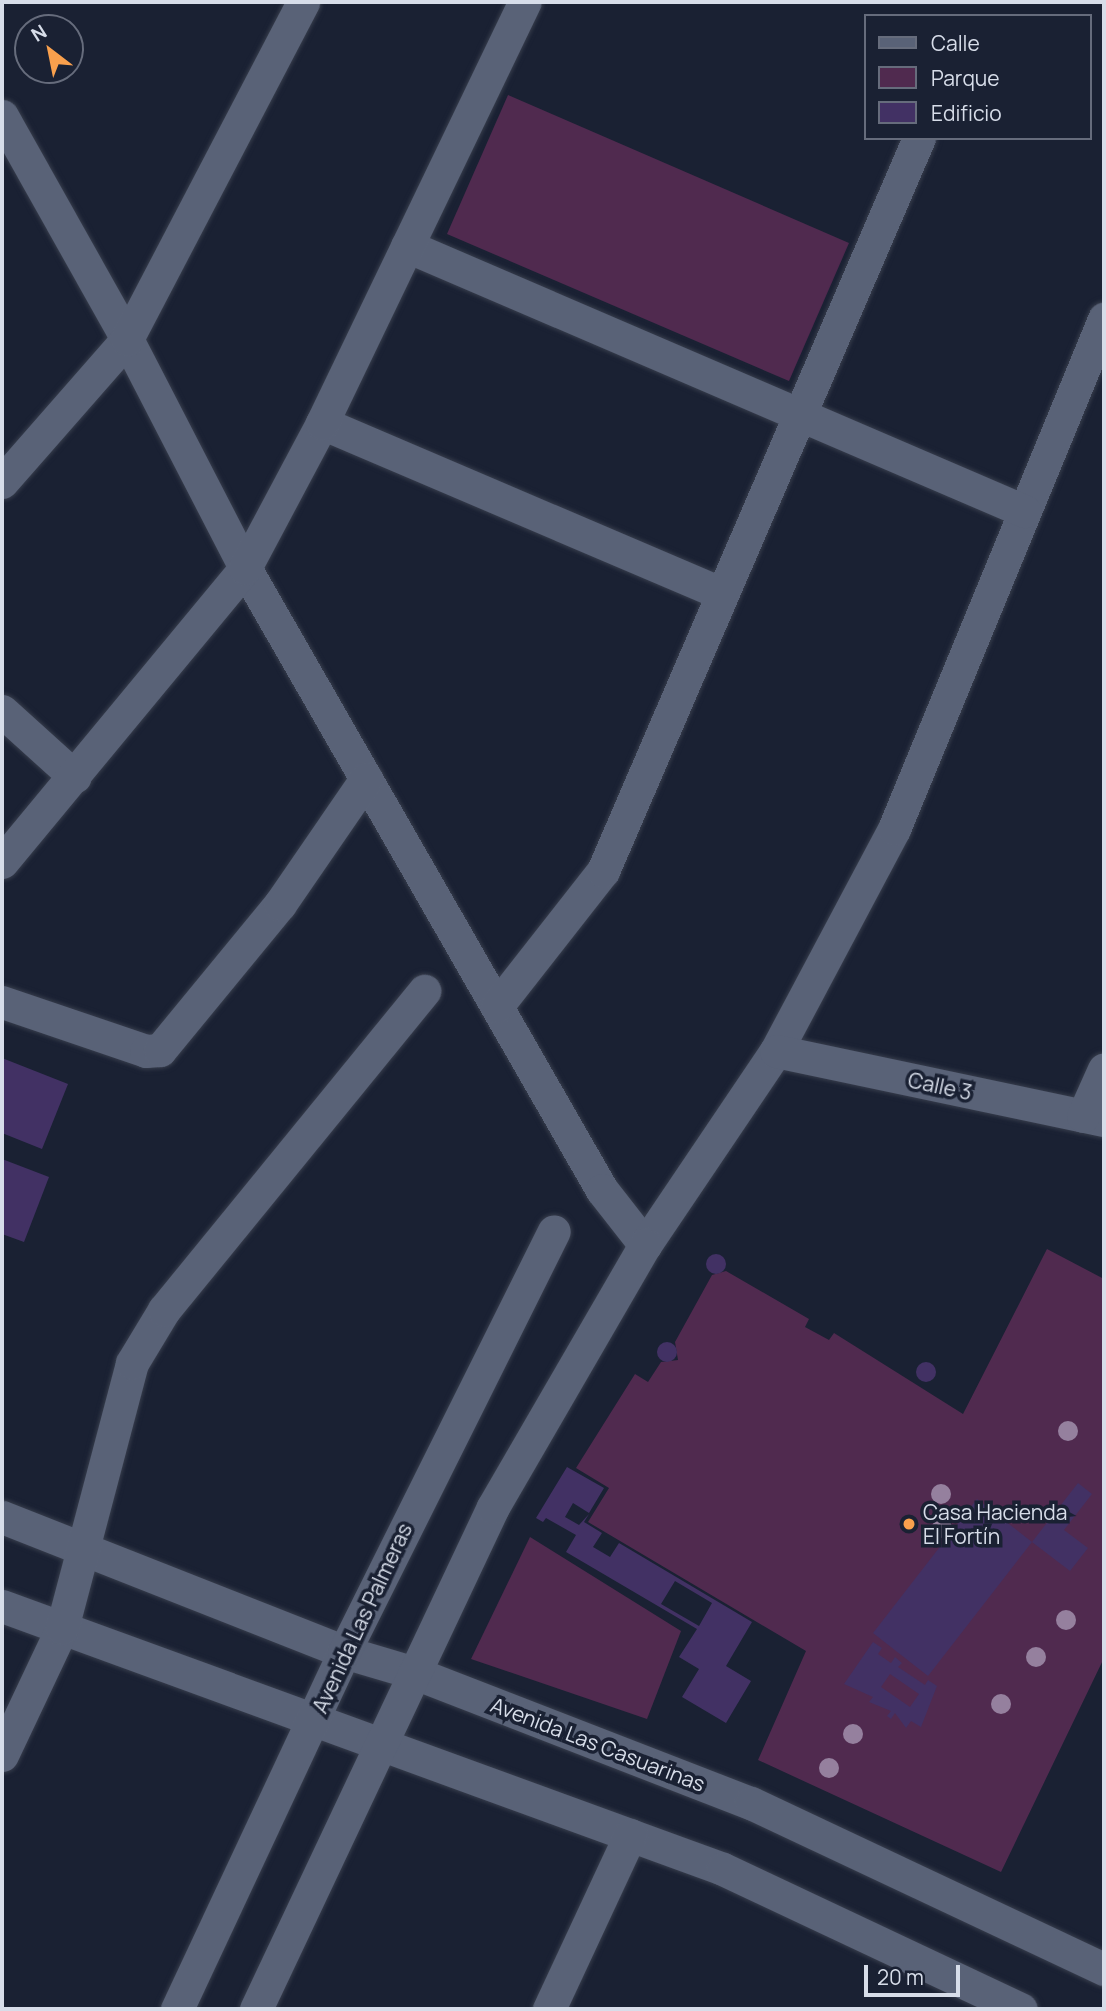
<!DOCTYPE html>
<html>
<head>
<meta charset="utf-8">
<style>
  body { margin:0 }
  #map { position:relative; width:1106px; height:2011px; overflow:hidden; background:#1a2133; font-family:Manrope,sans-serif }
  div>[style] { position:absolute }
  .green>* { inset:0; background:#502a4f }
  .building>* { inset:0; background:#423164 }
  .round { border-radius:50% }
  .roads { filter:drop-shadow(0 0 2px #373d4c) drop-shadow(0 0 2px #373d4c) }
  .minor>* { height:33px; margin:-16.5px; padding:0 16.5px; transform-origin:16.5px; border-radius:16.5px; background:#596277 }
  .trees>* { width:20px; height:20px; margin:-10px; border-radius:50%; background:#95809e }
  .dots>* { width:19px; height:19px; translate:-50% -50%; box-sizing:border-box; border:4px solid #1a2133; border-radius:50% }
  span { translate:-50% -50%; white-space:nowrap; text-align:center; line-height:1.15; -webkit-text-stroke:7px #1a2133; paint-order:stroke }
  .street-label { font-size:21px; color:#d7dde9 }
  .poi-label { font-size:21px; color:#d7dde9 }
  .left { translate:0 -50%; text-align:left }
  .frame { position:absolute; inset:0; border:4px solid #d7dde9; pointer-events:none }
  .legend { position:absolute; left:864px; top:14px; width:228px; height:126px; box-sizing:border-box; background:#1a2133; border:2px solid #666c7c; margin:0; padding:9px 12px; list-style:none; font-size:21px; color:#d7dde9 }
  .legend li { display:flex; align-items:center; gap:14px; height:35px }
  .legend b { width:35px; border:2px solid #666c7c }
  .north { position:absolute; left:14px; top:14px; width:70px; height:70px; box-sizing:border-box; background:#1a2133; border:2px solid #666c7c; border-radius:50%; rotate:328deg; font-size:19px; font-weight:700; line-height:28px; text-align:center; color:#d7dde9 }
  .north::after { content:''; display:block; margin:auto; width:24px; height:32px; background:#f9a04d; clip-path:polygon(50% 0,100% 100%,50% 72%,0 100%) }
  .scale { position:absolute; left:864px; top:1965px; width:96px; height:32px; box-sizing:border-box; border:4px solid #d7dde9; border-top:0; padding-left:9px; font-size:21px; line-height:24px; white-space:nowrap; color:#d7dde9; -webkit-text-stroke:5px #1a2133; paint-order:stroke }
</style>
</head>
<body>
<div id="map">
  <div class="green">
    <div style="clip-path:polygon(508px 95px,849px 243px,789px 381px,447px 234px)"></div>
    <div style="clip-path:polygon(1047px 1249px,1104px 1279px,1104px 1658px,1001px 1872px,758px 1760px,806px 1651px,588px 1522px,609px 1488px,576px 1468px,635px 1374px,648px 1382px,661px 1362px,678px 1360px,675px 1342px,712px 1275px,726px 1271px,809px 1319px,805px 1327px,829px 1340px,834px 1333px,963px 1414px)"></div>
    <div style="clip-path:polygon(530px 1537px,681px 1631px,647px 1719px,471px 1659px)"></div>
  </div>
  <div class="building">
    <div style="clip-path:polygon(2px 1058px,68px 1084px,42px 1149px,2px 1133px)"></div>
    <div style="clip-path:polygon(2px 1159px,49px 1177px,24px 1242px,2px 1234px)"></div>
    <div class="round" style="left:706px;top:1254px;width:20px;height:20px"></div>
    <div class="round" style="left:657px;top:1342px;width:20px;height:20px"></div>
    <div class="round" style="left:916px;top:1362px;width:20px;height:20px"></div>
    <div style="clip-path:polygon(evenodd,567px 1467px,604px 1488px,589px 1513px,573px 1503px,565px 1517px,579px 1525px,589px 1514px,584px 1522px,602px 1533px,593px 1547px,610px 1557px,619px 1543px,752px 1622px,726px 1666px,751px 1681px,726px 1723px,682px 1697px,699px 1669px,679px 1657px,697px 1629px,566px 1552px,576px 1535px,546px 1518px,543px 1522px,536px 1518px,567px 1467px,675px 1581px,712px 1603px,699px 1626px,661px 1604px,675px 1581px)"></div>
    <div style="clip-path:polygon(1078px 1483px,1092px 1494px,1064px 1530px,1088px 1548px,1070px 1571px,1032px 1542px)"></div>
    <div style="clip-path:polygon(977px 1499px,1032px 1542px,928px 1676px,873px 1633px)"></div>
    <div style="clip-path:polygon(evenodd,873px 1642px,882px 1648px,878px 1654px,891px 1663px,895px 1657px,902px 1663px,898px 1667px,925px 1685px,928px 1680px,937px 1686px,921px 1727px,911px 1721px,906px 1728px,895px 1713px,891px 1719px,887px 1716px,891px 1711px,869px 1702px,873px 1697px,844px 1684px,873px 1642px,890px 1674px,919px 1694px,910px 1707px,881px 1687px,890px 1674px)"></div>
  </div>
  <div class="roads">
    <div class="minor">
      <div style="left:2px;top:116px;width:256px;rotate:60.7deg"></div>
      <div style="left:127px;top:339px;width:258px;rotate:62.7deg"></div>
      <div style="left:245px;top:568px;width:717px;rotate:60.15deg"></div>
      <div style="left:602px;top:1190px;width:70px;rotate:52deg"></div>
      <div style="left:645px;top:1245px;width:234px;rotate:-56deg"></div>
      <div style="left:776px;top:1051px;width:251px;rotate:-62deg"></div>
      <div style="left:894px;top:829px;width:552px;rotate:-67.62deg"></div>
      <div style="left:407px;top:246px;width:672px;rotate:23.24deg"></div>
      <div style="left:322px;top:423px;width:435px;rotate:23.1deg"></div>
      <div style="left:2px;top:482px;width:190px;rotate:-48.8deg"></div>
      <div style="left:127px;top:339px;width:380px;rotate:-62.4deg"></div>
      <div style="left:2px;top:711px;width:98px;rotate:42.1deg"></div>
      <div style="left:2px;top:862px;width:381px;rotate:-50.4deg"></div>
      <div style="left:245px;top:568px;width:164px;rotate:-62deg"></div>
      <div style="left:322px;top:423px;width:467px;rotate:-64.3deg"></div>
      <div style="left:2px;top:1002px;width:152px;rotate:18.8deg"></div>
      <div style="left:146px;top:1051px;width:14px;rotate:-4deg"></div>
      <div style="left:160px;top:1050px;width:189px;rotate:-50.6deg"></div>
      <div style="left:280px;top:904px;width:152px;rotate:-55.5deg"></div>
      <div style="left:497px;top:1006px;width:172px;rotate:-51.9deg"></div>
      <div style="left:603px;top:871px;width:798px;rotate:-66.68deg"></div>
      <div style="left:776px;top:1051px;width:335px;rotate:11.9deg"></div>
      <div style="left:1083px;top:1116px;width:51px;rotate:-65.9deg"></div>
      <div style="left:2px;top:1517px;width:368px;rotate:21.5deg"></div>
      <div style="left:344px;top:1652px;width:74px;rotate:16.5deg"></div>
      <div style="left:415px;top:1673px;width:360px;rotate:21.2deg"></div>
      <div style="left:751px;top:1803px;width:390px;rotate:25.2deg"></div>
      <div style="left:2px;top:1606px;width:767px;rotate:20.04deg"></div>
      <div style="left:723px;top:1869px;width:329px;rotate:25.2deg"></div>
      <div style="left:2px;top:1755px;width:140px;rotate:-64.7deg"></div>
      <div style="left:62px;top:1628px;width:274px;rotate:-75.2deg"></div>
      <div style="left:132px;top:1363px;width:62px;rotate:-58.9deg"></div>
      <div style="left:164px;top:1310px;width:412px;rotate:-50.8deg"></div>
      <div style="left:177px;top:2009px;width:394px;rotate:-64.9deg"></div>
      <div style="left:344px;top:1652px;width:470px;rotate:-63.5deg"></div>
      <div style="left:256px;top:2009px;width:555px;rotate:-64.73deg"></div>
      <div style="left:493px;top:1507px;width:303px;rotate:-59.9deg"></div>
      <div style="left:549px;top:2009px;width:192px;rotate:-65deg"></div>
    </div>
  </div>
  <div class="trees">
    <div style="left:1068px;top:1431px"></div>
    <div style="left:941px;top:1494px"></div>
    <div style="left:942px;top:1528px"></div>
    <div style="left:1066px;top:1620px"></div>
    <div style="left:1036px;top:1657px"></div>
    <div style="left:1001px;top:1704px"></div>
    <div style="left:853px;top:1734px"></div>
    <div style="left:829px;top:1768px"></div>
  </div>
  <div class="dots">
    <div style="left:909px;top:1524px;background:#f9a04d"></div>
  </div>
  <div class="street-label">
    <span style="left:940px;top:1086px;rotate:12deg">Calle 3</span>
    <span style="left:362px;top:1618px;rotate:-65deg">Avenida Las Palmeras</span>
    <span style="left:598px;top:1744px;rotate:21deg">Avenida Las Casuarinas</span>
  </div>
  <div class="poi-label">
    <span class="left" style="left:923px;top:1524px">Casa Hacienda<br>El Fortín</span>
  </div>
  <div class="frame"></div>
  <ul class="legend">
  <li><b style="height:9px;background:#596277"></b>Calle</li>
  <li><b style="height:19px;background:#502a4f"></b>Parque</li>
  <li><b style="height:19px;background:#423164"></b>Edificio</li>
  </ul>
  <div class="north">N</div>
  <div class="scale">20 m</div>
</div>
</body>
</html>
